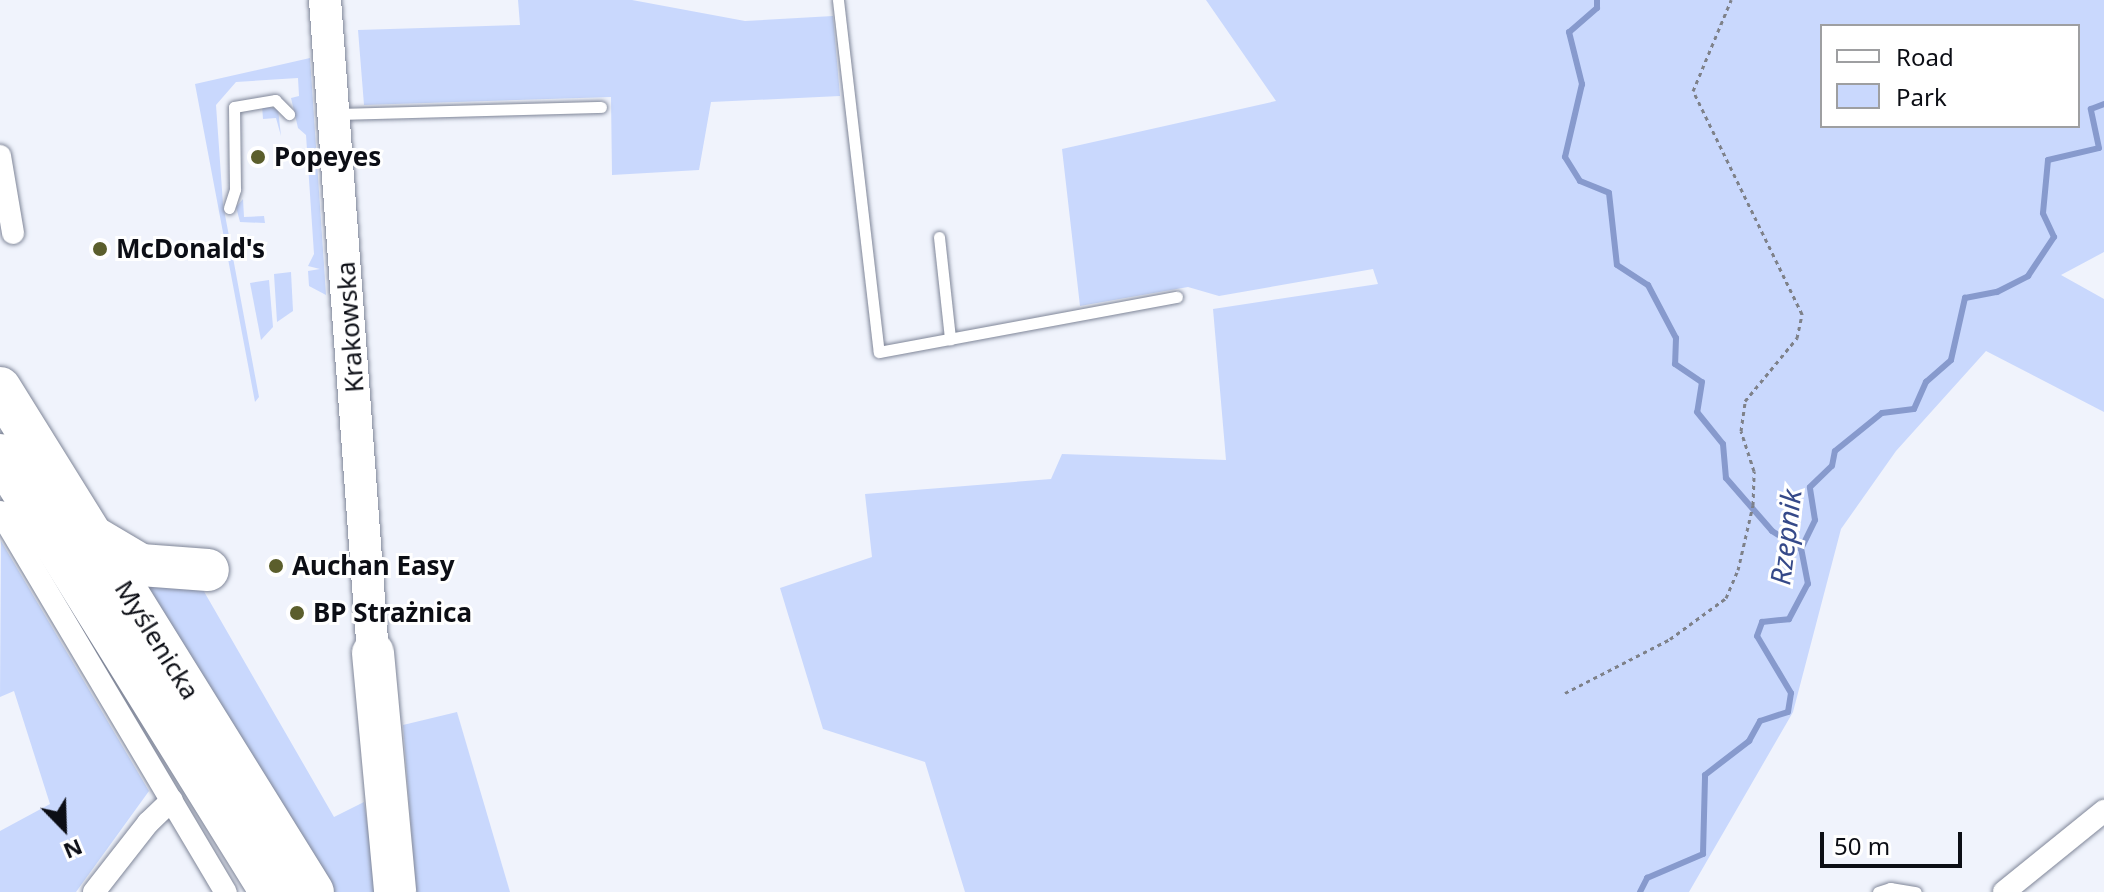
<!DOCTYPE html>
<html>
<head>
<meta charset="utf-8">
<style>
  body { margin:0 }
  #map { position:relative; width:2104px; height:892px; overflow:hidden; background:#f0f3fc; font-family:"Noto Sans",sans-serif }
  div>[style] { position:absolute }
  .green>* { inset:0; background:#c9d8fd }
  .stream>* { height:6px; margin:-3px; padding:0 3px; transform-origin:3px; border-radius:3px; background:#879acd }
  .path>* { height:3px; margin-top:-1.5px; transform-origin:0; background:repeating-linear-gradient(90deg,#7e8189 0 4px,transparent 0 8px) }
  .roads { filter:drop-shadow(0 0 2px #7f8698) drop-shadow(0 0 2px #7f8698) }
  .lane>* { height:11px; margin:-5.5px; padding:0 5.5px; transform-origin:5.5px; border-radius:5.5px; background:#fff }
  .street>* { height:22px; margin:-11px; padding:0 11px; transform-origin:11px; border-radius:11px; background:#fff }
  .secondary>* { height:32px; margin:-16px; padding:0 16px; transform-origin:16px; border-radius:16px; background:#fff }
  .highway>* { height:42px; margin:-21px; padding:0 21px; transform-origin:21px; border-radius:21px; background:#fff }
  .dots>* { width:22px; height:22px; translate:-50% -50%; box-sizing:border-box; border:4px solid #fff; border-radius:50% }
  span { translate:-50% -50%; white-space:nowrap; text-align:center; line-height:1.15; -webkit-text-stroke:6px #fff; paint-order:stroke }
  .poi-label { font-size:26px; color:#0c0e15; font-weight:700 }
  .left { translate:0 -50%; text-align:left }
  .street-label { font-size:26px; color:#0c0e15 }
  .water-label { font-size:28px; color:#354989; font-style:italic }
  .legend { position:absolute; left:1820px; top:24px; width:260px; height:104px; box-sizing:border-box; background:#fff; border:2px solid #9e9fa1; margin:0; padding:10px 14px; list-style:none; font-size:24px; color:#0c0e15 }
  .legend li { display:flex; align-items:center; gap:16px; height:40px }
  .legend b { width:40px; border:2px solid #9e9fa1 }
  .north { position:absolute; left:24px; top:788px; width:80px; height:80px; -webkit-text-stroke:6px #fff; paint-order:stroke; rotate:157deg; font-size:22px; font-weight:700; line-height:32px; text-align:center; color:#0c0e15 }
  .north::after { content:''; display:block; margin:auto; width:28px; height:36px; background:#0c0e15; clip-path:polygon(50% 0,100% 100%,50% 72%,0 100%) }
  .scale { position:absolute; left:1820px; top:832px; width:142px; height:36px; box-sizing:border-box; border:4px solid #0c0e15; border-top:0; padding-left:10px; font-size:24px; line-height:28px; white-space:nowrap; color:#0c0e15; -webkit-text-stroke:6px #fff; paint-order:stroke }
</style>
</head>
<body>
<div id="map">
  <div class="green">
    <div style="clip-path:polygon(518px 0,632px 0,745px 21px,833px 16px,840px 96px,711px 102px,699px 170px,612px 175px,611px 97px,364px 105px,358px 30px,520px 25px)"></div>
    <div style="clip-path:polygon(evenodd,1206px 0,2104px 0,2104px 252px,2061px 275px,2104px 299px,2104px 412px,1986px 351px,1896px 451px,1841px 529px,1793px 712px,1689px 892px,965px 892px,925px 762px,823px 729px,780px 588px,872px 557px,865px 494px,1051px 479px,1062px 454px,1226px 460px,1213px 309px,1378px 284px,1373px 269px,1219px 296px,1188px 287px,1080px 306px,1062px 149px,1276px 101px,1206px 0,1822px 26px,2078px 26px,2078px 126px,1822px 126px,1822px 26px)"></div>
    <div style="clip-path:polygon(310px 58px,326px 295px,309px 286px,308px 271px,320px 269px,308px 266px,314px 254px,306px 135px,298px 128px,291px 98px,299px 96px,298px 78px,236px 82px,216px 105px,223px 204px,259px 397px,255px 402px,195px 84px)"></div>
    <div style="clip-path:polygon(262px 106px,278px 109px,281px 136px,276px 118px,263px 119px)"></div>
    <div style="clip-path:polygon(243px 199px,244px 217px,264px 216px,265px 223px,240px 222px,236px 207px)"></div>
    <div style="clip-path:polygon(291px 272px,293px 311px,277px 322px,274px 274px)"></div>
    <div style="clip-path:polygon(269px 280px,273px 327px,261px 340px,250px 283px)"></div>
    <div style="clip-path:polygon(1px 541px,149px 791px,76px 892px,0 892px,0 831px,50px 804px,14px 691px,0 697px)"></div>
    <div style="clip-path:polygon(145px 581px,202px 588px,334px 817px,364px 802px,378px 892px,332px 892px)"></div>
    <div style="clip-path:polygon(457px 712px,510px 892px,416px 892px,403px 725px)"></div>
  </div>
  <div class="stream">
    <div style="left:1597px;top:0;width:8px;rotate:90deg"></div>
    <div style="left:1597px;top:8px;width:37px;rotate:139deg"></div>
    <div style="left:1569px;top:32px;width:54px;rotate:76deg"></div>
    <div style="left:1582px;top:84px;width:75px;rotate:103.1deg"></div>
    <div style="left:1565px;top:157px;width:28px;rotate:58deg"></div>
    <div style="left:1580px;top:181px;width:31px;rotate:22deg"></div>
    <div style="left:1609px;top:193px;width:72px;rotate:83.7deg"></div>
    <div style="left:1617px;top:265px;width:37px;rotate:33deg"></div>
    <div style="left:1648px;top:285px;width:60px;rotate:62.2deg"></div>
    <div style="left:1676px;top:338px;width:26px;rotate:92deg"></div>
    <div style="left:1675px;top:364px;width:32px;rotate:34deg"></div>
    <div style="left:1702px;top:382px;width:30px;rotate:99deg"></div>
    <div style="left:1697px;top:412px;width:41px;rotate:50.9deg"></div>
    <div style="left:1723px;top:444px;width:34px;rotate:85deg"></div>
    <div style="left:1726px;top:478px;width:70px;rotate:49deg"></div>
    <div style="left:1772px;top:531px;width:34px;rotate:32deg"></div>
    <div style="left:1640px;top:892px;width:16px;rotate:-63deg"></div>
    <div style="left:1647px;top:878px;width:61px;rotate:-23.2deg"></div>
    <div style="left:1703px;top:854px;width:79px;rotate:-88.5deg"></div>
    <div style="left:1705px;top:775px;width:56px;rotate:-37.7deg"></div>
    <div style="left:1749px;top:741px;width:23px;rotate:-61deg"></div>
    <div style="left:1760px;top:721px;width:29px;rotate:-18deg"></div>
    <div style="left:1788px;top:712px;width:19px;rotate:-81deg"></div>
    <div style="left:1791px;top:693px;width:66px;rotate:-120.8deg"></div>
    <div style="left:1757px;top:636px;width:15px;rotate:-70deg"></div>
    <div style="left:1762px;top:622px;width:27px;rotate:-6deg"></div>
    <div style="left:1789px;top:619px;width:40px;rotate:-62deg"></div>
    <div style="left:1808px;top:584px;width:36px;rotate:-101deg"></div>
    <div style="left:1801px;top:549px;width:32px;rotate:-64deg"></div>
    <div style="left:1815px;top:520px;width:33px;rotate:-99deg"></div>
    <div style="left:1810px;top:487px;width:30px;rotate:-44deg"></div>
    <div style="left:1832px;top:466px;width:15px;rotate:-79deg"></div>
    <div style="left:1835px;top:451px;width:60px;rotate:-39deg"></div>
    <div style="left:1882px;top:413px;width:32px;rotate:-7deg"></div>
    <div style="left:1914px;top:409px;width:30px;rotate:-66deg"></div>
    <div style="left:1926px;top:382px;width:33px;rotate:-41deg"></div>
    <div style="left:1951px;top:360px;width:64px;rotate:-77.3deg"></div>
    <div style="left:1965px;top:298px;width:33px;rotate:-11deg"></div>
    <div style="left:1997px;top:292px;width:35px;rotate:-27deg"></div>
    <div style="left:2028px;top:276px;width:47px;rotate:-56.3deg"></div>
    <div style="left:2054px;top:237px;width:26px;rotate:-115deg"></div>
    <div style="left:2043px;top:213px;width:53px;rotate:-84.6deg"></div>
    <div style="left:2048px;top:160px;width:52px;rotate:-13.2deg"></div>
    <div style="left:2099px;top:148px;width:40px;rotate:-102deg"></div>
    <div style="left:2091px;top:109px;width:14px;rotate:-21deg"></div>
  </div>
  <div class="path">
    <div style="left:1565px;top:693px;width:118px;rotate:-27.2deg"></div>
    <div style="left:1670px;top:639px;width:69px;rotate:-36.2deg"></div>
    <div style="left:1726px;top:598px;width:30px;rotate:-67deg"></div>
    <div style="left:1738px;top:570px;width:67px;rotate:-77deg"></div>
    <div style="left:1753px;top:505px;width:34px;rotate:-88deg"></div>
    <div style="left:1754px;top:471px;width:42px;rotate:-108deg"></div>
    <div style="left:1741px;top:431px;width:30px;rotate:-82deg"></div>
    <div style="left:1745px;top:401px;width:82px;rotate:-50.5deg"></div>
    <div style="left:1797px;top:338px;width:25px;rotate:-78deg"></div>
    <div style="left:1802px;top:314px;width:248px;rotate:-116deg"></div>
    <div style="left:1693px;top:91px;width:99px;rotate:-67.3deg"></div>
  </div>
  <div class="roads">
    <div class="lane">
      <div style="left:838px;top:0;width:354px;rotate:83.4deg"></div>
      <div style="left:879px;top:352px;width:303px;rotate:-10.5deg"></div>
      <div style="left:334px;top:114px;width:267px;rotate:-1.5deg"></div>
      <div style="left:229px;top:208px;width:20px;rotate:-72deg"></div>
      <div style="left:235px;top:189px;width:82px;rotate:-90.7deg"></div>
      <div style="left:234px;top:107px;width:42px;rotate:-9.7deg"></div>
      <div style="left:275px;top:100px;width:20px;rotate:45deg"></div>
      <div style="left:939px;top:237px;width:103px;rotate:83.8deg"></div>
      <div style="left:1878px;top:892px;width:13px;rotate:-18deg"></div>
      <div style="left:1890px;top:888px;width:26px;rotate:9deg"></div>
    </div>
    <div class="street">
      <div style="left:0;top:156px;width:78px;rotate:80.4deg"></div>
      <div style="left:0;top:512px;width:442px;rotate:59.3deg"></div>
      <div style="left:94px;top:892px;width:88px;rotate:-52deg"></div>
      <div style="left:148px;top:823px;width:33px;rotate:-44deg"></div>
      <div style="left:2004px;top:892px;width:129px;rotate:-39deg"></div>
    </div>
    <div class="secondary">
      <div style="left:325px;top:0;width:655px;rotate:85.8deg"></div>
    </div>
    <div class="highway">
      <div style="left:0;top:388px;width:593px;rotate:58.16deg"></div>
      <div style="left:0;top:455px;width:514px;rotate:58.2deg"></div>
      <div style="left:97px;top:539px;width:51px;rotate:30.6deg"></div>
      <div style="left:141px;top:565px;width:67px;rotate:4.3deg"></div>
      <div style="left:373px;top:653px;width:240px;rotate:84.7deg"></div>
    </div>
  </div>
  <div class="dots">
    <div style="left:258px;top:157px;background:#5b5e2c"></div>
    <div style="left:100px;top:249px;background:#5b5e2c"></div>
    <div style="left:276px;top:566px;background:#5b5e2c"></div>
    <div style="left:297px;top:613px;background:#5b5e2c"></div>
  </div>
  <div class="poi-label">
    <span class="left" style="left:274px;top:157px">Popeyes</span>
    <span class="left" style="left:116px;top:249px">McDonald's</span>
    <span class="left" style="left:292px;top:566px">Auchan Easy</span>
    <span class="left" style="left:313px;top:613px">BP Strażnica</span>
  </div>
  <div class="street-label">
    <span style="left:350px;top:327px;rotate:-94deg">Krakowska</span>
    <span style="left:157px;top:640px;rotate:58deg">Myślenicka</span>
  </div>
  <div class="water-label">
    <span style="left:1785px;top:537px;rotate:-83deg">Rzepnik</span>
  </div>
  <ul class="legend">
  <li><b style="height:10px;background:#fff"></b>Road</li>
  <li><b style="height:22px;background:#c9d8fd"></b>Park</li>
  </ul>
  <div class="north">N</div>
  <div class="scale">50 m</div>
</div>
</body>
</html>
